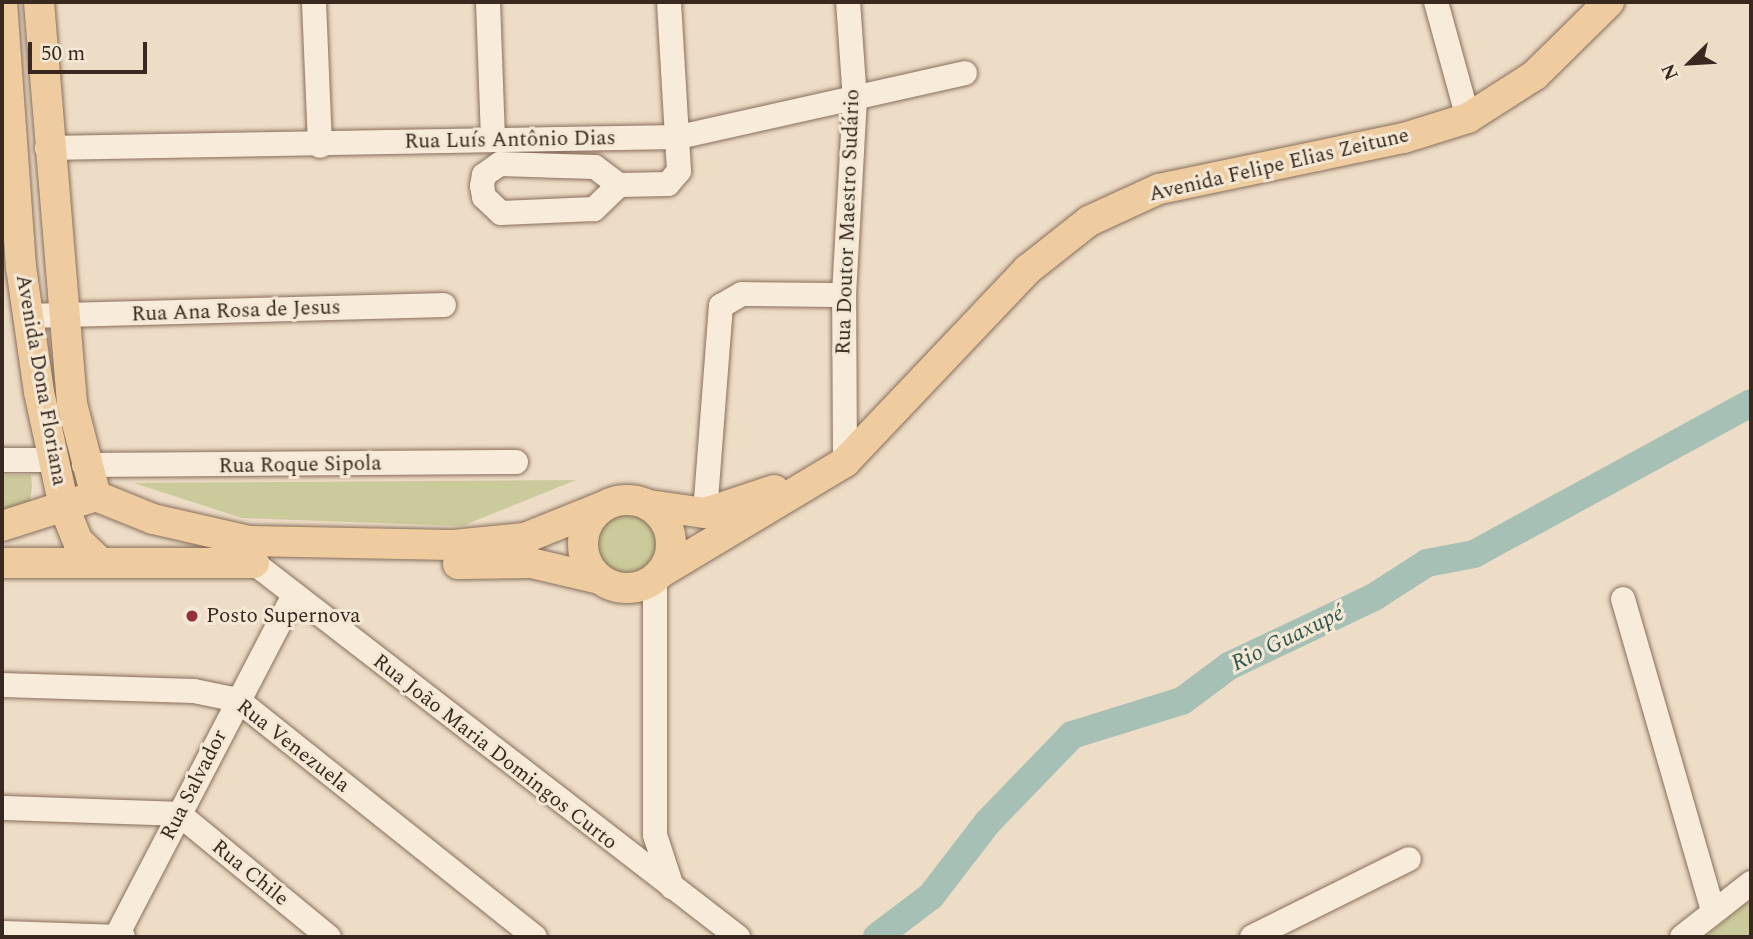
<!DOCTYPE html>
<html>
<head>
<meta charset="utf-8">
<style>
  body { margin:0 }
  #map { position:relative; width:1753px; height:939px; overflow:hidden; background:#eddcc6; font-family:Spectral,serif }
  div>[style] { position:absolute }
  .green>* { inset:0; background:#cbca9a }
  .round { border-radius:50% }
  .river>* { height:28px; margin:-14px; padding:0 14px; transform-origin:14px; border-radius:14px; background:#a7c0b6 }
  .roads { filter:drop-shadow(0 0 2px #876e5c) drop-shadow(0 0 2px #876e5c) }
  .minor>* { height:24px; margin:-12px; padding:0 12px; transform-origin:12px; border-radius:12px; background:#f8ebd9 }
  .major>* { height:30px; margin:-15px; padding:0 15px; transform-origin:15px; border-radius:15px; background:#eecc9f }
  .major>.ring { margin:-15px; padding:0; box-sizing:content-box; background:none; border:30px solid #eecc9f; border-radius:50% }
  .dots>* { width:19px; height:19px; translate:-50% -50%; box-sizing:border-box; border:4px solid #f4e8d5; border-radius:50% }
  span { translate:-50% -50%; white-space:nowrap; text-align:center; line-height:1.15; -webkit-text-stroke:6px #f4e8d5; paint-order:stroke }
  .street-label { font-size:21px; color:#38281f }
  .poi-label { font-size:21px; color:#38281f }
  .left { translate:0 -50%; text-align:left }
  .water-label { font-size:23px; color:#2f5750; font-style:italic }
  .frame { position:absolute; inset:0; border:4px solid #38281f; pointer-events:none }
  .north { position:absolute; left:1655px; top:28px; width:70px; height:70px; -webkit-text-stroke:5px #f4e8d5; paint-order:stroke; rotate:246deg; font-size:19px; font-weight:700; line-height:28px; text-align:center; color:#38281f }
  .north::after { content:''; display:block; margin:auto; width:24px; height:32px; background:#38281f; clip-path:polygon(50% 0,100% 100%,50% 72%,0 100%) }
  .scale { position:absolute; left:28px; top:42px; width:119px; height:32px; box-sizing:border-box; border:4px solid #38281f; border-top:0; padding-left:9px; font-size:21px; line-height:24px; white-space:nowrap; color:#38281f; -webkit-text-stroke:5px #f4e8d5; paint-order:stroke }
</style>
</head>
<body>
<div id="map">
  <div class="green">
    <div style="clip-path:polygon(2px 475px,31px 475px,32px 486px,30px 502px,2px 517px)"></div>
    <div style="clip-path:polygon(576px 480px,462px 526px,242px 518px,134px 483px)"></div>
    <div class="round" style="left:589px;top:507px;width:74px;height:74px"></div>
    <div style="clip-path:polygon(1751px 900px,1751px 937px,1705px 937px,1742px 906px)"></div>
  </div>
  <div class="river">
    <div style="left:877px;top:937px;width:68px;rotate:-37.2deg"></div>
    <div style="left:931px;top:896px;width:93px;rotate:-52.4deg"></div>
    <div style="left:988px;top:822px;width:121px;rotate:-46deg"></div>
    <div style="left:1072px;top:735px;width:115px;rotate:-17.2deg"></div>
    <div style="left:1182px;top:701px;width:59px;rotate:-36.7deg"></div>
    <div style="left:1229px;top:666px;width:161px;rotate:-25.4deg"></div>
    <div style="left:1374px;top:597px;width:63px;rotate:-32.7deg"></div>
    <div style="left:1427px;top:563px;width:48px;rotate:-10.8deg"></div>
    <div style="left:1474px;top:554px;width:315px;rotate:-28.6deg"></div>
  </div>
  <div class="roads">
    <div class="minor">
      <div style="left:314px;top:2px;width:144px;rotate:87.6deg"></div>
      <div style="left:488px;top:2px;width:137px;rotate:87.9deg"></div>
      <div style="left:1436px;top:2px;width:120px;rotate:74.6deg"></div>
      <div style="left:47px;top:148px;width:632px;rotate:-1deg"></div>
      <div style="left:679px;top:137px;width:293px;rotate:-12.6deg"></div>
      <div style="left:500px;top:164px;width:95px;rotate:1.8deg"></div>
      <div style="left:595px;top:167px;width:30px;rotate:37deg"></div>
      <div style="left:619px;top:185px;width:35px;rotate:136deg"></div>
      <div style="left:594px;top:209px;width:93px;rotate:177.5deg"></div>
      <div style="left:501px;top:213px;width:23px;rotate:-137deg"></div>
      <div style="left:484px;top:197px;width:11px;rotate:-100deg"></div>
      <div style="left:482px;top:186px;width:11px;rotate:-80deg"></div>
      <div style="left:484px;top:175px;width:19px;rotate:-35deg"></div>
      <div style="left:619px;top:185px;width:49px;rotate:-1.2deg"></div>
      <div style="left:668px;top:184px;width:17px;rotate:-50deg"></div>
      <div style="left:679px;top:171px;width:169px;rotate:-93.4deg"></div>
      <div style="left:28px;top:316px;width:416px;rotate:-1.5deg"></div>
      <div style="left:2px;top:460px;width:49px"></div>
      <div style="left:845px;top:462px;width:167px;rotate:-90.3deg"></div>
      <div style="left:844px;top:295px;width:194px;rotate:-86.8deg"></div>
      <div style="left:855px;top:101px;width:99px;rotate:-94deg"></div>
      <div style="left:84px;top:465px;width:432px;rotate:-0.4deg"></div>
      <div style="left:705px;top:513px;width:208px;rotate:-85.6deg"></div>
      <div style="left:721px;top:306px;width:24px;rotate:-30deg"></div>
      <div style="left:742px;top:294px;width:102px;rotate:0.6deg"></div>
      <div style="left:254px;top:563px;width:612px;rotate:37.69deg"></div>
      <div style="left:655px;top:579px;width:256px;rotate:90deg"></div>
      <div style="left:655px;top:835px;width:55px;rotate:71.9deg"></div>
      <div style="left:1623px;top:599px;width:325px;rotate:73.9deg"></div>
      <div style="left:2px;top:685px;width:192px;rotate:1.8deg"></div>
      <div style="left:194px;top:691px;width:45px;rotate:11.6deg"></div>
      <div style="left:238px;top:700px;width:380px;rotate:38.6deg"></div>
      <div style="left:2px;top:808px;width:177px;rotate:1.9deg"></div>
      <div style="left:179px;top:814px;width:194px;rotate:39.4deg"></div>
      <div style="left:2px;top:933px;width:121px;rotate:1.9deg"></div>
      <div style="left:116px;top:937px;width:383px;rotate:-62.5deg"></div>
      <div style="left:1252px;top:937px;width:175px;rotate:-26.4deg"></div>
      <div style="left:1682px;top:937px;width:88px;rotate:-38deg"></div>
    </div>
    <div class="major">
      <div style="left:2px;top:2px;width:266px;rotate:85.9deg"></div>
      <div style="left:21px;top:267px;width:126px;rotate:81.8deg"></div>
      <div style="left:39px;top:392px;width:118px;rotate:77.7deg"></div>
      <div style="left:64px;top:507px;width:37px;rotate:68deg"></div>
      <div style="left:78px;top:541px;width:30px;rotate:44deg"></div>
      <div style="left:39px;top:2px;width:403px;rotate:85.3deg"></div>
      <div style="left:72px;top:404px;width:95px;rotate:75.4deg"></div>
      <div class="ring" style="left:583px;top:500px;width:58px;height:58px"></div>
      <div style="left:649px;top:505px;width:57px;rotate:8.1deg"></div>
      <div style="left:705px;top:513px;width:73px;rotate:-18.4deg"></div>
      <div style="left:2px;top:526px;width:99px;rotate:-17.7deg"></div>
      <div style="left:96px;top:496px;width:61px;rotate:22deg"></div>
      <div style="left:153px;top:519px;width:98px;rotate:12.9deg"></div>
      <div style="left:249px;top:541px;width:204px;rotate:1.1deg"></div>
      <div style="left:453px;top:545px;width:72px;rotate:-5.6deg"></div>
      <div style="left:525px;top:538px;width:83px;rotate:-21.9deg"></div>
      <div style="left:2px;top:563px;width:252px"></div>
      <div style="left:458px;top:564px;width:73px;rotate:-0.8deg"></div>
      <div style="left:531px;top:563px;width:70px;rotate:13.2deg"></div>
      <div style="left:662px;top:572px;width:214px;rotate:-31deg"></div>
      <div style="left:845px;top:462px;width:265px;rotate:-46.5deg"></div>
      <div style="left:1027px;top:270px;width:79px;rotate:-38.3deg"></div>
      <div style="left:1089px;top:221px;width:77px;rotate:-24.6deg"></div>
      <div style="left:1159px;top:189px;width:250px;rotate:-11.8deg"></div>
      <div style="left:1404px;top:138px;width:67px;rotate:-17.4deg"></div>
      <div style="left:1468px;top:118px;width:80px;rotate:-32.7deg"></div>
      <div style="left:1535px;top:75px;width:104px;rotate:-44.6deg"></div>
    </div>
  </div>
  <div class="dots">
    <div style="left:192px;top:616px;background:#942e3b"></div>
  </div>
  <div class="street-label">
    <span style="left:510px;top:140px;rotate:-1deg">Rua Luís Antônio Dias</span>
    <span style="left:1279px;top:165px;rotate:-13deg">Avenida Felipe Elias Zeitune</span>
    <span style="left:848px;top:222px;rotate:-88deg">Rua Doutor Maestro Sudário</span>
    <span style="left:236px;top:311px;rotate:-2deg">Rua Ana Rosa de Jesus</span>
    <span style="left:41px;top:380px;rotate:80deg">Avenida Dona Floriana</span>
    <span style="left:300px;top:465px;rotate:-1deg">Rua Roque Sipola</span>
    <span style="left:293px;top:746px;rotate:38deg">Rua Venezuela</span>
    <span style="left:495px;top:752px;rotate:38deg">Rua João Maria Domingos Curto</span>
    <span style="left:194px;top:785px;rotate:-63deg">Rua Salvador</span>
    <span style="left:250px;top:873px;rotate:39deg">Rua Chile</span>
  </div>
  <div class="poi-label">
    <span class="left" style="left:206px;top:616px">Posto Supernova</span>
  </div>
  <div class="water-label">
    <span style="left:1288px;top:639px;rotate:-26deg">Rio Guaxupé</span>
  </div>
  <div class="frame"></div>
  <div class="north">N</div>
  <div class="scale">50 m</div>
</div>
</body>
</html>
